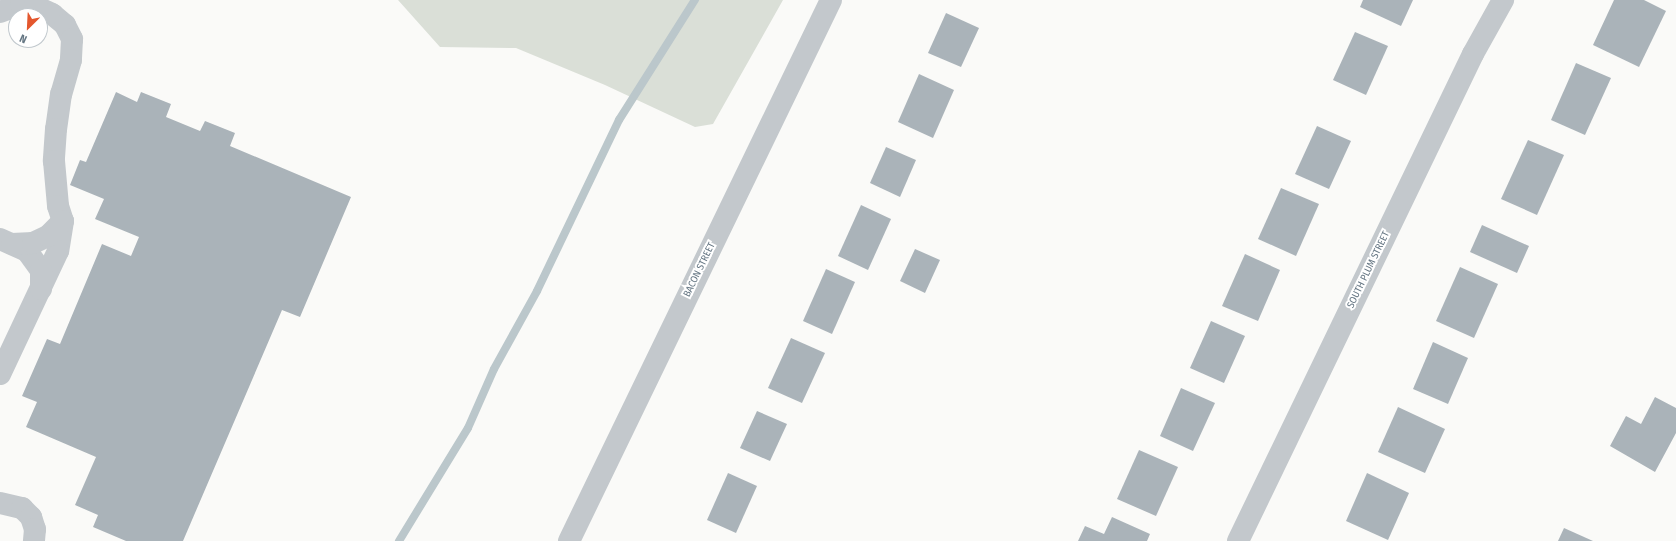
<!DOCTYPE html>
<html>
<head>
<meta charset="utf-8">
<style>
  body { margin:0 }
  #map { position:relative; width:1676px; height:541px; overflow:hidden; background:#fafaf8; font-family:"Fira Sans Condensed",sans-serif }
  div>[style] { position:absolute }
  .green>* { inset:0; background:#dadfd7 }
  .stream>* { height:8px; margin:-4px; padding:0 4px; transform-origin:4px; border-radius:4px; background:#bbc7cb }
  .building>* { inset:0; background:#aab3b9 }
  .minor>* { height:22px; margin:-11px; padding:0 11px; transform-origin:11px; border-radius:11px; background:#c3c8cc }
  span { translate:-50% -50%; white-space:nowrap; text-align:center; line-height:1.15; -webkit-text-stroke:4px #fff; paint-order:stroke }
  .street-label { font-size:10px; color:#657683 }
  .north { position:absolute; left:8px; top:8px; width:40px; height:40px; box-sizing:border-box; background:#fff; border:1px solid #c1c8cd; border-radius:50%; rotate:204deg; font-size:11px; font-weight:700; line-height:16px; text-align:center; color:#657683 }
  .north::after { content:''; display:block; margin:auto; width:14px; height:18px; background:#e4572e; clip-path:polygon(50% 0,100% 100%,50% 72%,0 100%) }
</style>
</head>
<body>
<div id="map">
  <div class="green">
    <div style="clip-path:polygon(398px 0,783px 0,713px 124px,695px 127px,605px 85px,516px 48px,440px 47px)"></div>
  </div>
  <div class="stream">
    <div style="left:399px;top:541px;width:132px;rotate:-58.6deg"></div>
    <div style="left:468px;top:428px;width:64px;rotate:-66.2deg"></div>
    <div style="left:494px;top:369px;width:89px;rotate:-61.1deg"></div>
    <div style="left:537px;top:291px;width:190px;rotate:-64.4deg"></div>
    <div style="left:619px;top:120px;width:142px;rotate:-57.7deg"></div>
  </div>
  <div class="building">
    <div style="clip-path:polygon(1363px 0,1413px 0,1401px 26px,1360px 7px)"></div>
    <div style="clip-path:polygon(1614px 0,1644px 0,1666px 11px,1639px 67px,1593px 45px)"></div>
    <div style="clip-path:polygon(946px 13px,979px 28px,961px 67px,928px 53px)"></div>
    <div style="clip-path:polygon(1355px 32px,1388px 46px,1366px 95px,1333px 80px)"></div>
    <div style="clip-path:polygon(1576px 63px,1611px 78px,1585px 135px,1551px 120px)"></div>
    <div style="clip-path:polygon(919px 74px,954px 90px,933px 138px,898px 122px)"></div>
    <div style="clip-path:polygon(116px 92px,137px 102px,141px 92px,171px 104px,166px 117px,200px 131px,205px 121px,235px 133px,230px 146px,351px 197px,300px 317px,282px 310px,183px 541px,126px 541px,93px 527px,98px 515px,75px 505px,96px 457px,26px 427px,37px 402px,22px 396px,47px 339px,60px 344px,102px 244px,131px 256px,139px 237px,95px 219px,104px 199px,70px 185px,80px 160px,86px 162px)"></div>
    <div style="clip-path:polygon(1317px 126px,1351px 141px,1329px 189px,1295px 174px)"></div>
    <div style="clip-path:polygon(1528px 140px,1564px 155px,1537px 215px,1501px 199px)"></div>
    <div style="clip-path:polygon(886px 147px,916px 160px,900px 197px,870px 183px)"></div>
    <div style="clip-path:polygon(1281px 188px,1319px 204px,1296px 256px,1258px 239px)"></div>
    <div style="clip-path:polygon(861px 205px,891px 219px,868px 270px,838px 256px)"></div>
    <div style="clip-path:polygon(1482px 225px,1529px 246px,1517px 273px,1470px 252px)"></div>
    <div style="clip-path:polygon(915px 249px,940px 260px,925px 293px,900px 281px)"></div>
    <div style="clip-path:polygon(1245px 254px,1280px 270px,1258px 321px,1222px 306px)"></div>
    <div style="clip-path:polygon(1460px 267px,1498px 284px,1474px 338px,1436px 321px)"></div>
    <div style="clip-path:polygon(826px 269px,855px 282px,832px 334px,803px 321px)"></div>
    <div style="clip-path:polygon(1211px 321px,1245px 336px,1224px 383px,1190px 368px)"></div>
    <div style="clip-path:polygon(791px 338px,825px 353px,802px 403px,768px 388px)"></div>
    <div style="clip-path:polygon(1433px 342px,1468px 358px,1448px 404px,1413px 389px)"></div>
    <div style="clip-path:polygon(1181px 388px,1215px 403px,1193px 451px,1160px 436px)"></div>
    <div style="clip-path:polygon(1655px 397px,1676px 408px,1676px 433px,1655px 472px,1610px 446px,1626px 416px,1641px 424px)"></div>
    <div style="clip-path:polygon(1398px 407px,1445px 429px,1425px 473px,1378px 452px)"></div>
    <div style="clip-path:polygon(757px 411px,787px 424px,770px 461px,740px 448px)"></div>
    <div style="clip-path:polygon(1139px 450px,1178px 467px,1156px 516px,1117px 499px)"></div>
    <div style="clip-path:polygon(728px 473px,757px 486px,736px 533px,707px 520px)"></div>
    <div style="clip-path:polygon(1367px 473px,1409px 493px,1388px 540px,1346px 521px)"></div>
    <div style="clip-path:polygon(1112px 517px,1150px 534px,1147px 541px,1078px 541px,1085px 526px,1104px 534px)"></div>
    <div style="clip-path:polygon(1564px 528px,1593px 541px,1558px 541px)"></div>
  </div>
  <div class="minor">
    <div style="left:0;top:12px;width:22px;rotate:-21deg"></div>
    <div style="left:21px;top:4px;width:14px;rotate:8deg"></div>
    <div style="left:35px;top:6px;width:19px;rotate:25deg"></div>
    <div style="left:52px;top:14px;width:17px;rotate:40deg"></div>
    <div style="left:65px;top:25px;width:16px;rotate:63deg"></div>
    <div style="left:72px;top:39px;width:21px;rotate:93deg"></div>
    <div style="left:71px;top:60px;width:35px;rotate:106deg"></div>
    <div style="left:61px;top:94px;width:35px;rotate:98deg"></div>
    <div style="left:56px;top:129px;width:32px;rotate:94deg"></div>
    <div style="left:54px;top:161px;width:45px;rotate:84.9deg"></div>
    <div style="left:58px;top:206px;width:16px;rotate:72deg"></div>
    <div style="left:63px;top:221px;width:30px;rotate:99deg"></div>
    <div style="left:58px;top:251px;width:136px;rotate:115.2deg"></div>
    <div style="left:0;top:239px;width:30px;rotate:24deg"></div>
    <div style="left:27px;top:251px;width:24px;rotate:54deg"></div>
    <div style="left:41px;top:270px;width:19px;rotate:90deg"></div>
    <div style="left:12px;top:244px;width:21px;rotate:-3deg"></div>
    <div style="left:33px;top:243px;width:17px;rotate:-25deg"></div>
    <div style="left:48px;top:236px;width:21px;rotate:-45deg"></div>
    <div style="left:0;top:503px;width:23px;rotate:13deg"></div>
    <div style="left:22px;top:508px;width:13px;rotate:45deg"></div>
    <div style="left:31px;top:517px;width:13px;rotate:72deg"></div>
    <div style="left:35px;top:529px;width:12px;rotate:95deg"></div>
    <div style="left:569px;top:541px;width:601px;rotate:-64.16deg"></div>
    <div style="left:1238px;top:541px;width:541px;rotate:-64.24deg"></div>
    <div style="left:1473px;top:54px;width:62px;rotate:-60.9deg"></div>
  </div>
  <div class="street-label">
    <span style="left:700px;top:270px;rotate:-64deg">BACON STREET</span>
    <span style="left:1369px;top:270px;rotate:-64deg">SOUTH PLUM STREET</span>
  </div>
  <div class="north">N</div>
</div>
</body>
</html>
